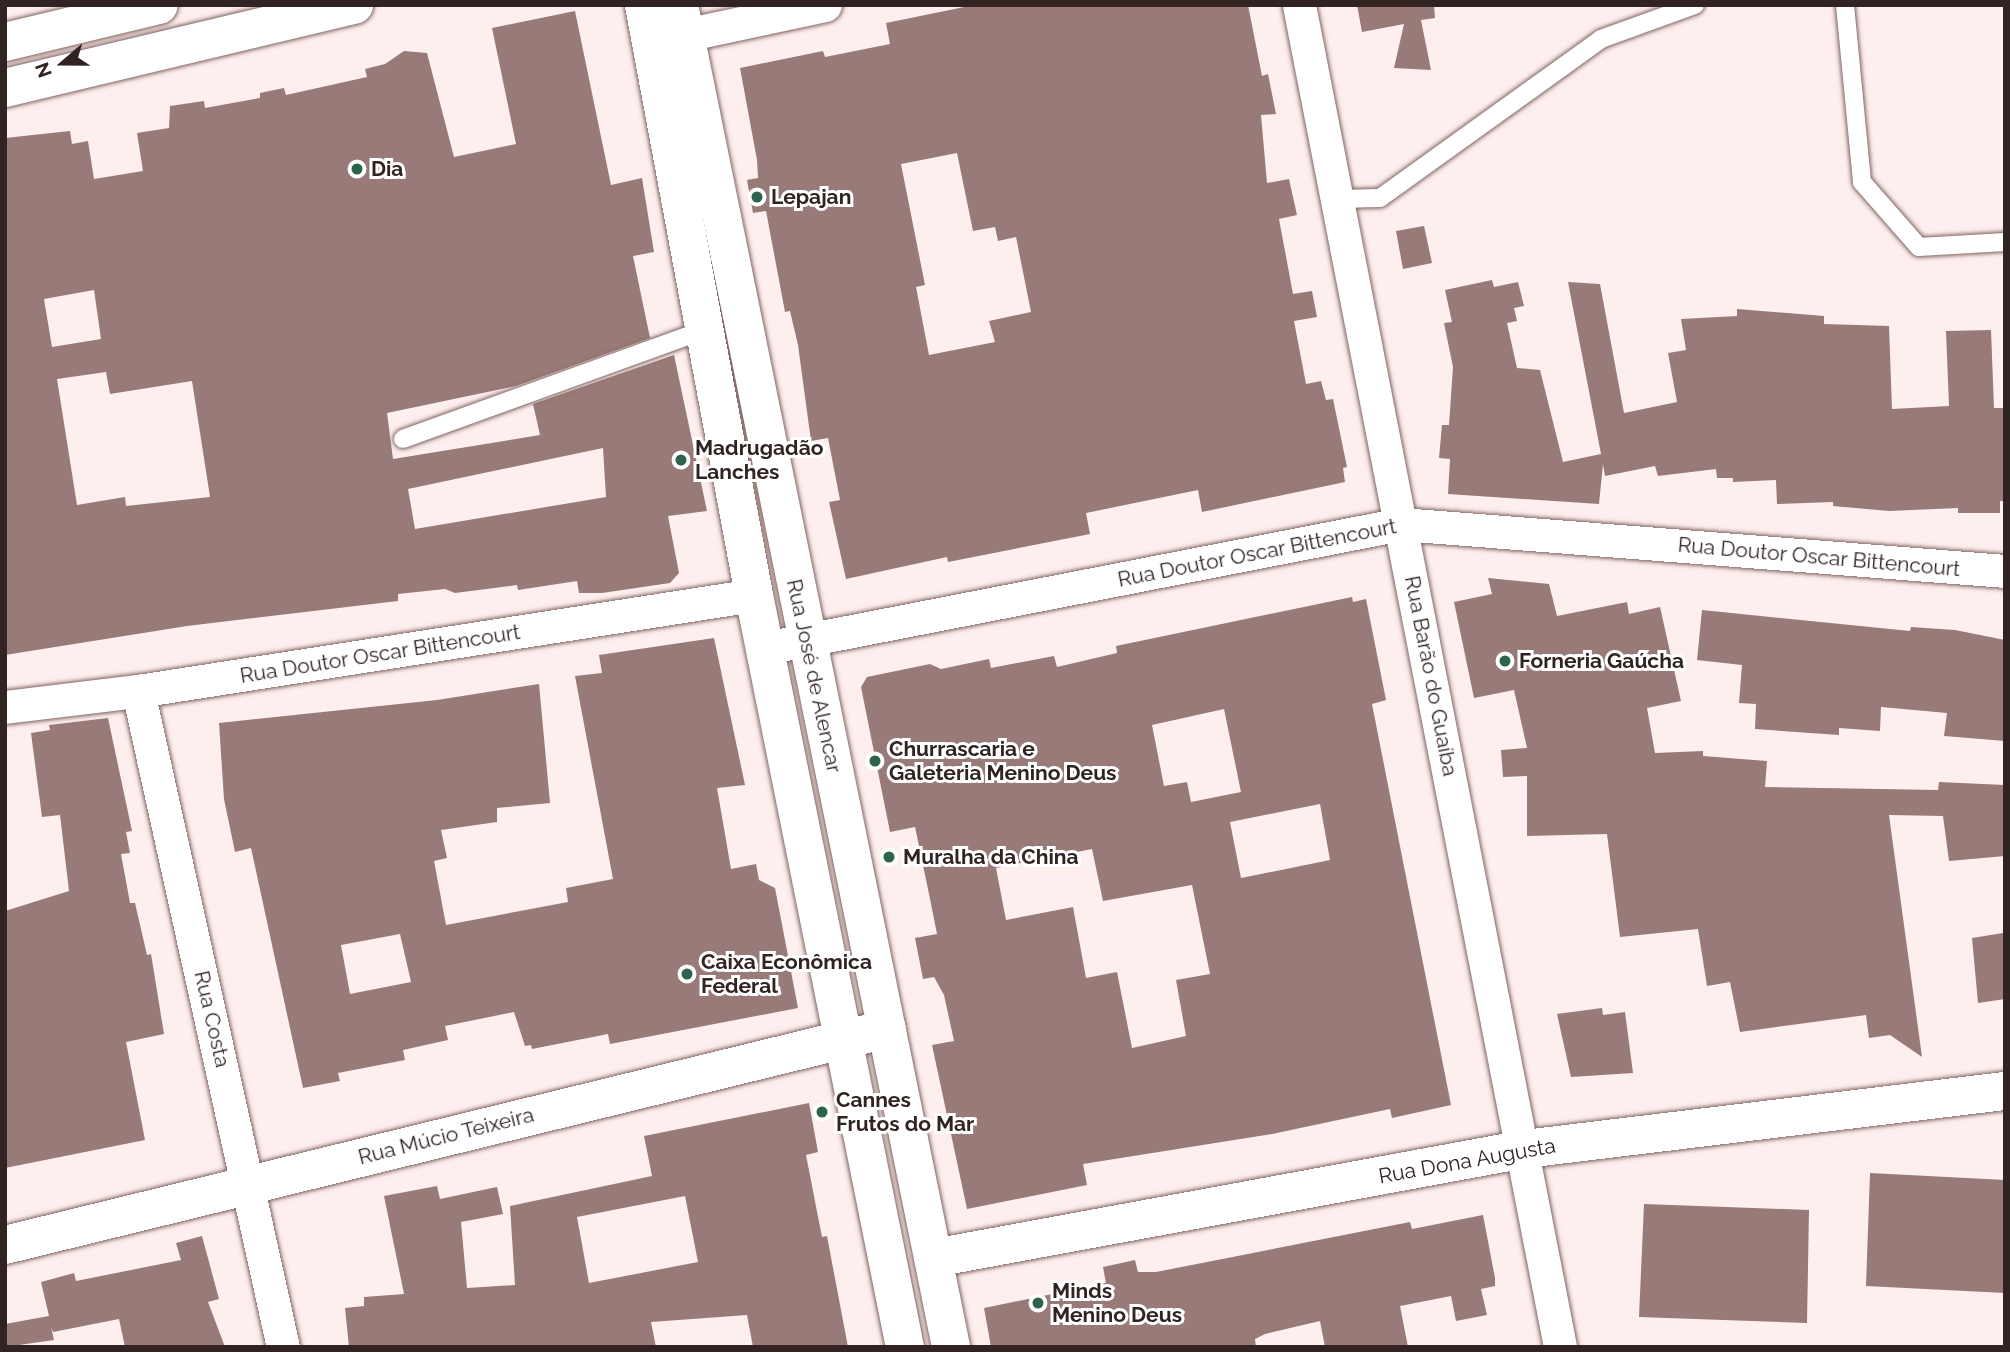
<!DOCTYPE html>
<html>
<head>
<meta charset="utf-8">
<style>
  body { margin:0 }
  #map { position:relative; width:2010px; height:1352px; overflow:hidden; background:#fdefee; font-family:Raleway,sans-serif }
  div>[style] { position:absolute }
  .building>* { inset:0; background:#987a78 }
  .roads { filter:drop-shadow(0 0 2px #806461) drop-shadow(0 0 2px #806461) }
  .service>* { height:18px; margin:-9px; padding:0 9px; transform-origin:9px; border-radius:9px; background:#fff }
  .minor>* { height:33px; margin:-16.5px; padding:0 16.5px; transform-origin:16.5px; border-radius:16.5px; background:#fff }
  .tertiary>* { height:38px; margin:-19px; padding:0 19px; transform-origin:19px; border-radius:19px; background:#fff }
  .secondary>* { height:38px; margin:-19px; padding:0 19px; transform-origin:19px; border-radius:19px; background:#fff }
  .dots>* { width:19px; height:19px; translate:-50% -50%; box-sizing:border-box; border:4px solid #fff; border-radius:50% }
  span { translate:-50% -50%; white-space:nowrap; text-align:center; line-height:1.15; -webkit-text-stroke:6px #fff; paint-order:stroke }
  .poi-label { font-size:21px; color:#302322; font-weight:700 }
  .left { translate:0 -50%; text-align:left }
  .street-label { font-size:21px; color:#302322 }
  .frame { position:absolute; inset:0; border:7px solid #302322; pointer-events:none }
  .north { position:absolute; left:28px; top:28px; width:70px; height:70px; -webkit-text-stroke:5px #fff; paint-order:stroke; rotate:250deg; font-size:19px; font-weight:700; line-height:28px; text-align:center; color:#302322 }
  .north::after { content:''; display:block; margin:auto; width:24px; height:32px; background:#302322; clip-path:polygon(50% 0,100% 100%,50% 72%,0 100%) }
</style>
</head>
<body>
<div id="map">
  <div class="building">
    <div style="clip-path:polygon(evenodd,974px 5px,1248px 5px,1262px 76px,1268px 74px,1276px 114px,1261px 115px,1267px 183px,1289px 179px,1297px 215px,1279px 219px,1293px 294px,1312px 291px,1317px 317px,1294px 321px,1306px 384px,1321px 381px,1326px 400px,1333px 399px,1347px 467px,1343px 468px,1345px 482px,1202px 512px,1198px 490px,1086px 513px,1090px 534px,948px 562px,947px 557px,846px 579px,829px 502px,840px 500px,828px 438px,811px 441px,798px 345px,790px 311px,785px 312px,766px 211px,753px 213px,747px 180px,758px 178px,757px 160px,740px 68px,823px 51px,825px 57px,890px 44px,886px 23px,974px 5px,957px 153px,973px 231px,995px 227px,998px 241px,1016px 237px,1031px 312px,989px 321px,995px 342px,929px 355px,916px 287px,925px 285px,901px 164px,957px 153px)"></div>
    <div style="clip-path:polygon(1357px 5px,1434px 5px,1435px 18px,1421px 20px,1431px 70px,1394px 68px,1404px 24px,1362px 32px)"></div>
    <div style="clip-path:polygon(evenodd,575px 11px,611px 185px,642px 178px,654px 252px,633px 256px,650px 338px,516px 386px,387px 413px,393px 459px,540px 435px,533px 404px,674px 355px,707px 511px,668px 516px,679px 573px,670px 583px,602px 593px,579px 593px,577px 581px,518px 590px,517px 585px,455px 593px,445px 589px,398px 594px,398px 601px,187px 626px,5px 655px,5px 138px,70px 131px,72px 144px,88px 141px,94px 179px,143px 171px,137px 133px,169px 128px,170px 106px,204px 101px,205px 108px,260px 98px,260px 93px,284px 88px,286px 95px,367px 77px,365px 69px,385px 64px,404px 51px,427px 53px,454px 157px,516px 144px,492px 28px,575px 11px,94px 290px,101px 339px,52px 347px,44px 299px,94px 290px,575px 11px,106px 372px,110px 394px,192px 381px,210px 497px,126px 506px,125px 497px,77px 505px,57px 379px,106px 372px,575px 11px,603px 448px,606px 497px,415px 529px,408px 489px,603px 448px)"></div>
    <div style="clip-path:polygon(1424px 226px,1432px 263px,1403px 269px,1396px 231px)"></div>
    <div style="clip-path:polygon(1492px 280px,1494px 287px,1518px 282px,1524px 306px,1514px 308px,1517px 321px,1507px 323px,1517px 368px,1540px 370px,1563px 462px,1601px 454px,1568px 282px,1600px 284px,1624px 413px,1677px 402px,1668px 353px,1686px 350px,1681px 319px,1737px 316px,1737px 309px,1824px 316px,1824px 324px,1889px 326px,1892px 409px,1949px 406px,1946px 331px,1991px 330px,1994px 408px,2005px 408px,2005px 501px,2000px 501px,2000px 513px,1958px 513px,1958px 508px,1889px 511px,1833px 506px,1833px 502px,1777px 504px,1776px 480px,1733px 482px,1733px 478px,1717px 478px,1716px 469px,1658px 476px,1655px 466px,1605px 476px,1603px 464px,1599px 504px,1448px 494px,1450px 459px,1439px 458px,1442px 425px,1449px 425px,1453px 367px,1444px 323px,1452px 322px,1445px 290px)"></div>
    <div style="clip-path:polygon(1488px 578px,1549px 584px,1557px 616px,1627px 602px,1629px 614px,1660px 607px,1681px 701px,1647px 708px,1655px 753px,1703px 751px,1703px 756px,1767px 761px,1765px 787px,1938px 790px,1939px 782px,2005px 785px,2005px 856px,1949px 861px,1943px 816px,1889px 815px,1922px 1057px,1890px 1035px,1869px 1038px,1866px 1015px,1740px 1032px,1730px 982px,1707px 986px,1698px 929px,1620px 937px,1607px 834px,1527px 836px,1527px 776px,1503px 777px,1501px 750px,1527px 748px,1514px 690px,1474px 698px,1454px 602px,1492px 594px)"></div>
    <div style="clip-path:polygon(evenodd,1352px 597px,1353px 602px,1366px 599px,1386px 700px,1372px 704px,1451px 1105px,1392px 1118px,1390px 1109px,1272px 1134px,1083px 1164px,1087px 1185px,967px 1209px,932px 1045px,954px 1041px,944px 995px,934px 977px,923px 979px,915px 938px,937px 934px,929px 894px,915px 827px,890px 832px,861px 687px,867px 677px,930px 664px,941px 669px,989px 659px,991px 668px,1054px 656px,1057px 667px,1117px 653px,1116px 646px,1352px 597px,1224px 709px,1241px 792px,1191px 802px,1187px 782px,1164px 786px,1152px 725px,1224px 709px,1352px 597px,1320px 804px,1330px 860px,1241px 878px,1230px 822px,1320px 804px,1352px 597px,1092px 849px,1103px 901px,1192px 885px,1210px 974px,1176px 980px,1186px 1036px,1132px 1048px,1117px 972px,1086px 978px,1073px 907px,1006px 920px,996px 868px,1092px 849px)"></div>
    <div style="clip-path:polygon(1702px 610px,1910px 631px,1911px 627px,1955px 630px,2005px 640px,2005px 741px,1944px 736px,1947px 713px,1881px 707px,1880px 731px,1839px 728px,1839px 735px,1755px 729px,1756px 704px,1739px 703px,1742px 665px,1697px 660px)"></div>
    <div style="clip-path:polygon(evenodd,714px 638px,745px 785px,717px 788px,731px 869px,756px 864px,759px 880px,775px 888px,798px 1008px,610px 1044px,608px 1034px,532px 1049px,531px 1045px,525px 1046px,514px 1012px,445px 1026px,448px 1040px,403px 1050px,405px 1060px,338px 1073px,340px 1081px,303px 1088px,251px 848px,235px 852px,224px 799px,219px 723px,437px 700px,539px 684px,550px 803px,497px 808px,497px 822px,441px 830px,447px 858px,434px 861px,446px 925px,568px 902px,566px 888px,613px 879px,575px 676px,602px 673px,599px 655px,714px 638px,400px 934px,411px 982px,350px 994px,341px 945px,400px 934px)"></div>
    <div style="clip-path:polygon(108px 718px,132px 831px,126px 832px,130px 853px,121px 854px,130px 903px,135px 903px,147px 955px,151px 954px,164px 1034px,126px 1042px,145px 1140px,5px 1168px,5px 911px,69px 891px,60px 815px,42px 817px,31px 733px,50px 730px,49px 725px)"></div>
    <div style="clip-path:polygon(2003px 933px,2005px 999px,1978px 1003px,1972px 938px)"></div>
    <div style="clip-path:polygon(1602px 1008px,1603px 1015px,1625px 1012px,1633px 1073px,1571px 1077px,1557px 1014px)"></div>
    <div style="clip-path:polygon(evenodd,809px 1103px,818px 1152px,806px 1155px,822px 1237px,827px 1236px,848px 1347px,753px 1347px,747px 1315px,651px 1322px,656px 1347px,349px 1347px,345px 1308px,364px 1306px,364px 1297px,404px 1294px,384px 1196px,437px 1186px,440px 1199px,497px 1187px,503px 1214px,461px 1222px,467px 1288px,515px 1285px,510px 1206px,652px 1176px,644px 1136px,809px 1103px,685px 1196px,698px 1262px,589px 1283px,577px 1217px,685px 1196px)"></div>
    <div style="clip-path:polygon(1870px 1173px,2005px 1180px,2005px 1293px,1866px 1286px)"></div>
    <div style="clip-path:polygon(1644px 1204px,1809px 1210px,1807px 1323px,1639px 1317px)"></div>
    <div style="clip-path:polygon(1483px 1215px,1495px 1278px,1495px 1286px,1481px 1289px,1487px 1315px,1456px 1321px,1451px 1296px,1400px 1306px,1408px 1347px,1325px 1347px,1320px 1321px,1265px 1334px,1255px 1339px,1256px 1347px,991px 1347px,984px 1308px,1106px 1283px,1103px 1267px,1135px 1260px,1138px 1272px,1156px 1272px,1410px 1222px,1412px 1229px)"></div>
    <div style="clip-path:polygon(202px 1236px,219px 1299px,208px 1302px,225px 1347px,125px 1347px,119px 1319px,53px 1332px,51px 1327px,54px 1340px,5px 1347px,5px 1324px,49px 1316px,41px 1282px,74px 1273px,76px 1281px,181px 1260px,176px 1243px)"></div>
  </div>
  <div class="roads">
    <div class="service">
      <div style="left:1845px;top:5px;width:178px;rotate:84.5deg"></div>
      <div style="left:1862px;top:182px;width:86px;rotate:48.8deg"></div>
      <div style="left:1919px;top:247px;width:86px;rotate:-3.3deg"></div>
      <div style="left:1337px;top:199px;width:43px;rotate:-1.3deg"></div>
      <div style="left:1380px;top:198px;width:272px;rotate:-35.7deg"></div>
      <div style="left:1601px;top:39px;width:100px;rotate:-19.9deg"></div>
      <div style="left:403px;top:439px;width:320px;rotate:-19.9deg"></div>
    </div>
    <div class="minor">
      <div style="left:1299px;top:5px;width:1367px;rotate:78.99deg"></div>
      <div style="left:685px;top:35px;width:143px;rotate:-12.1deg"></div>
      <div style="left:765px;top:648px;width:648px;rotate:-11.03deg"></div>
      <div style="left:1401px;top:524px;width:606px;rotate:4.45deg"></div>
      <div style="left:138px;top:691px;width:672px;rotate:77.54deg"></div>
      <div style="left:5px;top:707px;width:134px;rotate:-6.9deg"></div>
      <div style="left:138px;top:691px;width:623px;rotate:-8.86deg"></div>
    </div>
    <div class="tertiary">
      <div style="left:5px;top:1245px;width:908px;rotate:-13.76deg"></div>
      <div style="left:934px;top:1258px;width:601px;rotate:-10.45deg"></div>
      <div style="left:1525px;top:1149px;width:483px;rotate:-6.9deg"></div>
    </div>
    <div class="secondary">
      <div style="left:644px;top:5px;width:600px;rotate:79.44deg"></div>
      <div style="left:754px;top:595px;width:767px;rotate:78.65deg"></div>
      <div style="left:679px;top:5px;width:1369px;rotate:78.54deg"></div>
      <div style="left:5px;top:42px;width:158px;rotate:-13.5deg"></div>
      <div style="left:5px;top:88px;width:359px;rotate:-13.4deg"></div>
    </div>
  </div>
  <div class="dots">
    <div style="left:357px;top:169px;background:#2d644b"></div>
    <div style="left:757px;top:197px;background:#2d644b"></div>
    <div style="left:681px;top:460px;background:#2d644b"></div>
    <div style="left:1505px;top:661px;background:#2d644b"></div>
    <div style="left:875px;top:761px;background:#2d644b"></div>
    <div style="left:889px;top:857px;background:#2d644b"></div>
    <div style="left:687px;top:974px;background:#2d644b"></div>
    <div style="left:822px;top:1112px;background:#2d644b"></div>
    <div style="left:1038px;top:1303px;background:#2d644b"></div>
  </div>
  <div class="poi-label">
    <span class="left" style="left:371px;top:169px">Dia</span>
    <span class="left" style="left:771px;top:197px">Lepajan</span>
    <span class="left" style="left:695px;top:460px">Madrugadão<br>Lanches</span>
    <span class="left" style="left:1519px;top:661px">Forneria Gaúcha</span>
    <span class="left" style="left:889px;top:761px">Churrascaria e<br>Galeteria Menino Deus</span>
    <span class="left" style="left:903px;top:857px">Muralha da China</span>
    <span class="left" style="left:701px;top:974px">Caixa Econômica<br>Federal</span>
    <span class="left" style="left:836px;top:1112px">Cannes<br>Frutos do Mar</span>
    <span class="left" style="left:1052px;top:1303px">Minds<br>Menino Deus</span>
  </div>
  <div class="street-label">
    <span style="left:1257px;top:553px;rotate:-11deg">Rua Doutor Oscar Bittencourt</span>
    <span style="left:1819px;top:557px;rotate:5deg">Rua Doutor Oscar Bittencourt</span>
    <span style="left:380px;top:654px;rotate:-9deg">Rua Doutor Oscar Bittencourt</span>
    <span style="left:814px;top:676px;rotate:78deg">Rua José de Alencar</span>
    <span style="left:1431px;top:676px;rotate:79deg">Rua Barão do Guaíba</span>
    <span style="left:212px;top:1019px;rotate:77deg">Rua Costa</span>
    <span style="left:446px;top:1136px;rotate:-14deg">Rua Múcio Teixeira</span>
    <span style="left:1467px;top:1161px;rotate:-10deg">Rua Dona Augusta</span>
  </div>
  <div class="frame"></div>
  <div class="north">N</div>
</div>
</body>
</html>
